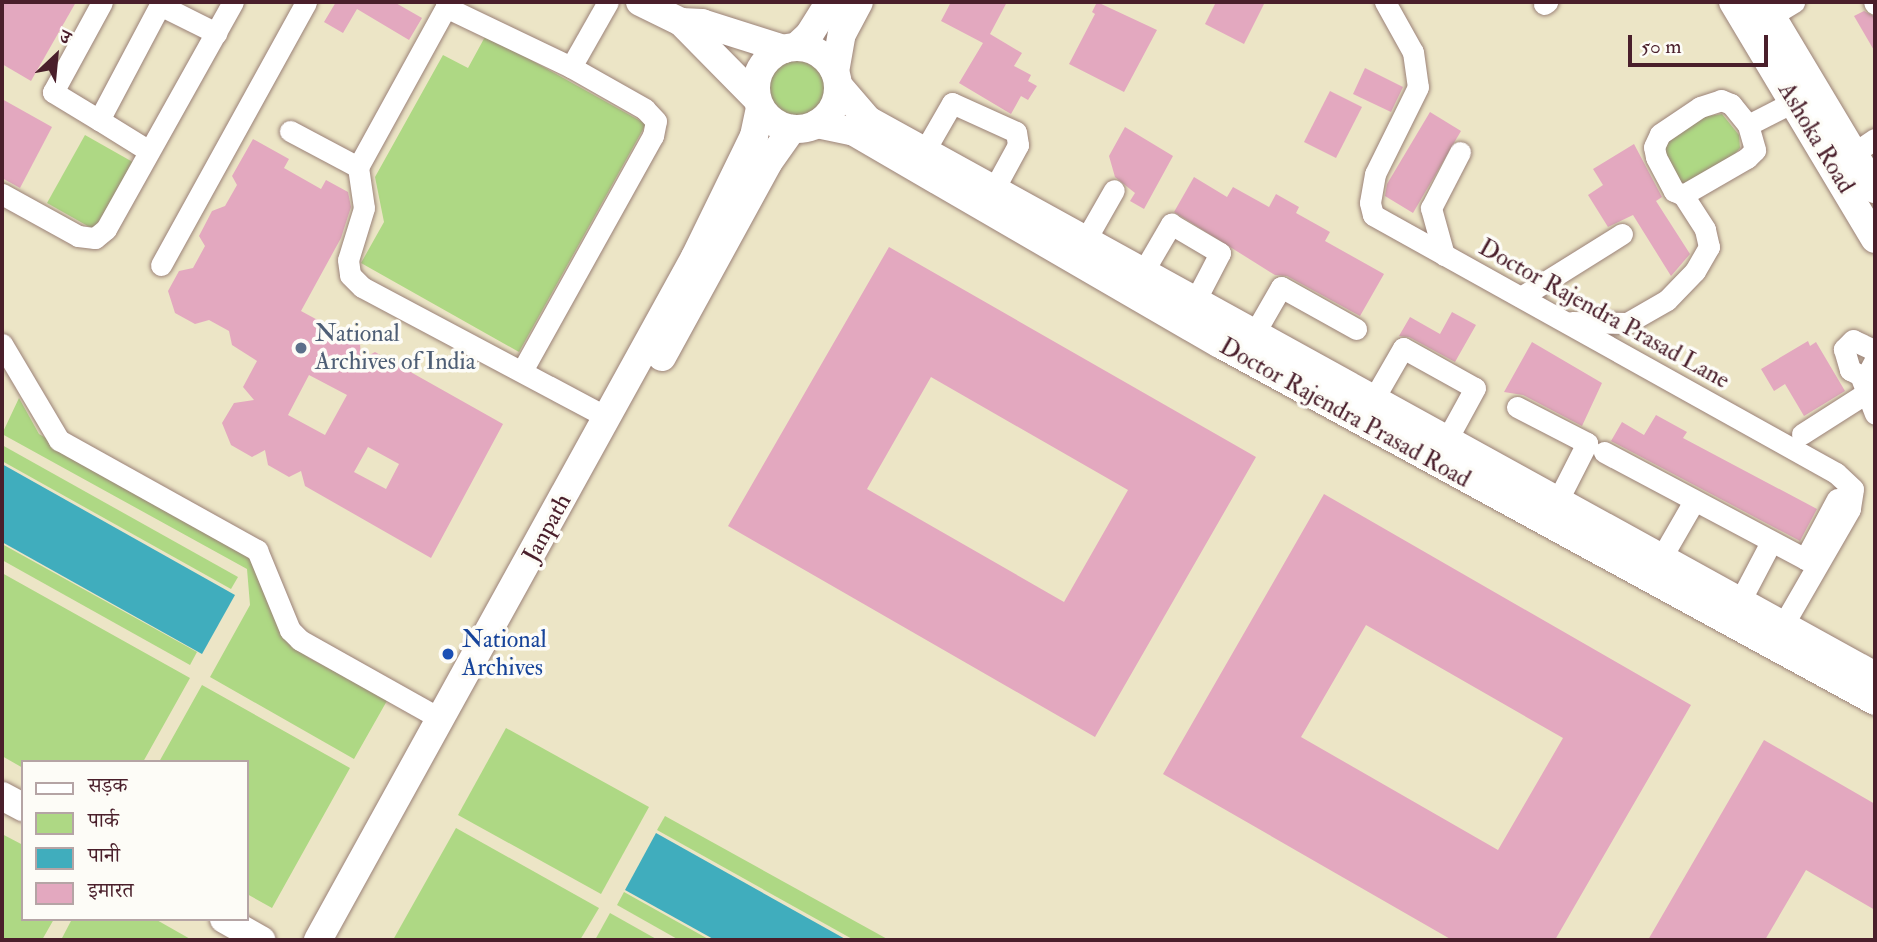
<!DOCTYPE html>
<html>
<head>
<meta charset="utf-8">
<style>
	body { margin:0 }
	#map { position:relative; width:1877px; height:942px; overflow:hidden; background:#ece5c6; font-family:"IM FELL Double Pica","Noto Serif Devanagari",serif }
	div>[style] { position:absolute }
	.green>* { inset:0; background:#aed884 }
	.round { border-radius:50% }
	.water>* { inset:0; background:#40adbd }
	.building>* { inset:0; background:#e3a8bf }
	.roads { filter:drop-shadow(0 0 2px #9b8278) drop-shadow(0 0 2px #9b8278) }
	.minor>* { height:21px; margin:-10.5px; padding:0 10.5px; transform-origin:10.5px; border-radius:10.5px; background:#fff }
	.major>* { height:28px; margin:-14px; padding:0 14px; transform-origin:14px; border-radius:14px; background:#fff }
	.major>.ring { margin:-14px; padding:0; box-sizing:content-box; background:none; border:28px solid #fff; border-radius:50% }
	.dots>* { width:19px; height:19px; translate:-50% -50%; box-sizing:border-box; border:4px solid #fdfcf7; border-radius:50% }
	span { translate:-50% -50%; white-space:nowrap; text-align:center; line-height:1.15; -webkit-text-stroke:7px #fdfcf7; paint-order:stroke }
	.street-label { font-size:24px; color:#4a1f2b }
	.service-label { font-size:24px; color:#4e5e75 }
	.left { translate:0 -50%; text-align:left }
	.transit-label { font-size:24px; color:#164399 }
	.frame { position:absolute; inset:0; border:4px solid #4a1f2b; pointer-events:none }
	.legend { position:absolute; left:21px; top:760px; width:228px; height:161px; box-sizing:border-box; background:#fdfcf7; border:2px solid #b5a4a5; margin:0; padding:9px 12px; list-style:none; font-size:21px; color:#4a1f2b }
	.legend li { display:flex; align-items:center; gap:14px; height:35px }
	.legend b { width:35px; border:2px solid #b5a4a5 }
	.north { position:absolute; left:21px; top:21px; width:70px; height:70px; -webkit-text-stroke:5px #fdfcf7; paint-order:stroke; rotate:26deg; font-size:19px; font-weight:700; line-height:28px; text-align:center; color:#4a1f2b }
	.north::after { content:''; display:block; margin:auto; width:24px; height:32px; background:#4a1f2b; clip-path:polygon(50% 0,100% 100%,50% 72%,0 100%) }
	.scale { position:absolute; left:1628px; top:35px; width:140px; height:32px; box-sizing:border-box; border:4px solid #4a1f2b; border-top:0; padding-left:9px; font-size:21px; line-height:24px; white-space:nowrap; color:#4a1f2b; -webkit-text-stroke:5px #fdfcf7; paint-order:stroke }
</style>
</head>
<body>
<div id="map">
	<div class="green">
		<div style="clip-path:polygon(486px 35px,646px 124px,519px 352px,361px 263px,384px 222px,375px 177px,443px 55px,468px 68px)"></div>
		<div class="round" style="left:769px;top:61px;width:56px;height:56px"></div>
		<div style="clip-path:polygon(1722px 114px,1739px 135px,1740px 148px,1726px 164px,1690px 183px,1678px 183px,1661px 166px,1666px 136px,1702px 117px)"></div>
		<div style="clip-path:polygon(85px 135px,138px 165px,93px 229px,47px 203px)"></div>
		<div style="clip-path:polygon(19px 398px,39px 434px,252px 556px,281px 633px,309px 658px,388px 699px,354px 759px,210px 677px,250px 605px,247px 569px,2px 434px)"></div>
		<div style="clip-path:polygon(2px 445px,238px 577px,231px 589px,2px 461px)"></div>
		<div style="clip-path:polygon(2px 544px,197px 652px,190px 665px,2px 560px)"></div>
		<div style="clip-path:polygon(2px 573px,190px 678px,143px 762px,23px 762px,23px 768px,2px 756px)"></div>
		<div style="clip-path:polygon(202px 685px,350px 768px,272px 908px,247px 894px,247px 762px,159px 762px)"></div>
		<div style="clip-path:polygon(506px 728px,649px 807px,601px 894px,458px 815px)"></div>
		<div style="clip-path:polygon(665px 816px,889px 940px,854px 940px,657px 830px)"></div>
		<div style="clip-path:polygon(456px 828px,599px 908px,580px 940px,393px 940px)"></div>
		<div style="clip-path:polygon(2px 834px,23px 845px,23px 919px,54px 919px,42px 940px,2px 940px)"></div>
		<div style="clip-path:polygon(624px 892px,710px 940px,679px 940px,617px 905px)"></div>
		<div style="clip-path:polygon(610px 913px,658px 940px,595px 940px)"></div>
		<div style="clip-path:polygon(72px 919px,155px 919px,192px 940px,61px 940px)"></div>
	</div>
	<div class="water">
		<div style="clip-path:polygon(2px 464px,235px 595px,202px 654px,2px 542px)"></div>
		<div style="clip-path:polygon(656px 833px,847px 940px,715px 940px,625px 890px)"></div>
	</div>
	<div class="building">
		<div style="clip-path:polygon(2px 2px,76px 2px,31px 81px,2px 64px)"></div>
		<div style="clip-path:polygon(336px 2px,394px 2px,422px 18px,409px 40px,357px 9px,343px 33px,324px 22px)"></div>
		<div style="clip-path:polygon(951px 2px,1007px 2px,990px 34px,1022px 53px,1014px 66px,1031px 75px,1028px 81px,1037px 86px,1028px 100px,1021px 96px,1011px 114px,959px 83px,983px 43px,941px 21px)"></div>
		<div style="clip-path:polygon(1097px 2px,1157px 30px,1124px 92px,1069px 64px,1095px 14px,1092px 12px)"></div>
		<div style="clip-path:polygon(1216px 2px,1265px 2px,1244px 44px,1205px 24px)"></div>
		<div style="clip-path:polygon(1864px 11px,1875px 17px,1875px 52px,1854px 16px)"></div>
		<div style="clip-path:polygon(1365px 68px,1403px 87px,1391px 112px,1353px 94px)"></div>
		<div style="clip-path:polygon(1330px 91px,1362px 107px,1336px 158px,1304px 142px)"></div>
		<div style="clip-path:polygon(2px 99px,52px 127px,20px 188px,2px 178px)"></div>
		<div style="clip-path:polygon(1430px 112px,1461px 131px,1413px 213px,1385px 196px,1387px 184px)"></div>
		<div style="clip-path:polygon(1125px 127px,1173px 156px,1144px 209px,1130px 201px,1135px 193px,1115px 177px,1109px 156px)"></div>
		<div style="clip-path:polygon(evenodd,253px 139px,289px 159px,284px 168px,321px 189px,326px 180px,348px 192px,351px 207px,341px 238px,301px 311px,360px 343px,361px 360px,375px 352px,503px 424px,431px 558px,305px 486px,301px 471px,289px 477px,268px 465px,265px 450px,252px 457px,231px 445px,222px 423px,234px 403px,254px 400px,243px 387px,257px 361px,232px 345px,229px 331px,209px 320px,195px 324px,175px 313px,168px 291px,179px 271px,193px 268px,205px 246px,199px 236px,212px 211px,225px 206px,237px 185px,232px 176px,253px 139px,309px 375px,347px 395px,325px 435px,288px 415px,309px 375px,253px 139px,368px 447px,399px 464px,386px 489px,354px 472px,368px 447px)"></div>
		<div style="clip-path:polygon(1634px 144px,1662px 197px,1656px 201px,1690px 254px,1671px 276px,1633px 215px,1608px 227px,1588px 195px,1603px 185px,1593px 169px)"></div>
		<div style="clip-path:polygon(1194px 177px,1227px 197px,1233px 187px,1269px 207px,1276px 194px,1299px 207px,1296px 213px,1330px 232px,1325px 241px,1384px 274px,1360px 316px,1287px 276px,1275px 275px,1174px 212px)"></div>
		<div style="clip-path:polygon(evenodd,889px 247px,1256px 457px,1095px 737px,728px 526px,889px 247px,931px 377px,1128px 490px,1064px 602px,867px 489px,931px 377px)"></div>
		<div style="clip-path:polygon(1452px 312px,1476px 325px,1455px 362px,1409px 337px,1399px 336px,1410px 317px,1440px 334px)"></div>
		<div style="clip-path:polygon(1808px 341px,1810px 346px,1816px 342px,1845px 391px,1804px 416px,1785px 384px,1774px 391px,1761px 369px)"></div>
		<div style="clip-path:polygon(1532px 342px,1602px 383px,1582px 426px,1523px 395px,1504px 392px)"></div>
		<div style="clip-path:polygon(1656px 415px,1687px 432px,1683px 438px,1817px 509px,1800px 541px,1611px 441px,1622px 422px,1644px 435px)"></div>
		<div style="clip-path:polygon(evenodd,1324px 494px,1691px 705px,1555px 940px,1452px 940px,1163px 774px,1324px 494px,1366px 625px,1563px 738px,1498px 850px,1301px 737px,1366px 625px)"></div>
		<div style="clip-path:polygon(1764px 740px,1875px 804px,1875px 910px,1806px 870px,1765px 940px,1648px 940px)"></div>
	</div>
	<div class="roads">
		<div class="minor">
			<div style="left:1385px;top:2px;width:57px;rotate:60.8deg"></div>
			<div style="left:1413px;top:52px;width:35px;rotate:82deg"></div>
			<div style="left:1418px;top:87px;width:97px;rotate:116.3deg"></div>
			<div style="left:1375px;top:174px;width:29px;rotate:100deg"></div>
			<div style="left:1370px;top:203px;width:12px;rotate:76deg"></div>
			<div style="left:1373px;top:215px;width:530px;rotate:29.13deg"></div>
			<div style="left:1836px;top:473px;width:23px;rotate:43deg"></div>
			<div style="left:1853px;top:489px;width:20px;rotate:99deg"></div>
			<div style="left:1850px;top:509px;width:148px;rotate:120deg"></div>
			<div style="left:1874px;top:2px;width:2px;rotate:63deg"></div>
			<div style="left:1544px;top:4px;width:4px;rotate:-34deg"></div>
			<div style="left:1771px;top:16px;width:27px;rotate:-31deg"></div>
			<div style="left:571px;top:67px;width:75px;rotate:-60.4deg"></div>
			<div style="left:99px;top:120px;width:54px;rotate:-148.7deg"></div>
			<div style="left:53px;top:92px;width:102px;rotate:-61.4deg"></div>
			<div style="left:1748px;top:125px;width:26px;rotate:74deg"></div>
			<div style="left:1755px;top:150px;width:11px;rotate:135deg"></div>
			<div style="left:1747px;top:158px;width:74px;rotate:150deg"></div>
			<div style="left:1683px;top:195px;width:10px;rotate:-156deg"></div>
			<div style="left:1674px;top:191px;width:38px;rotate:-118deg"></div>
			<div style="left:1656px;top:157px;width:10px;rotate:-101deg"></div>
			<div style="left:1654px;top:147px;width:14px;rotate:-65deg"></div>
			<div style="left:1660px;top:134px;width:48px;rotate:-34deg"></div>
			<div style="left:1700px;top:107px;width:22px;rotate:-18deg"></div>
			<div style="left:1721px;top:100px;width:11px;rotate:22deg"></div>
			<div style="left:1731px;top:104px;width:27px;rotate:51deg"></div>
			<div style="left:1748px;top:125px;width:64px;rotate:-27deg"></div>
			<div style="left:290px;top:131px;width:77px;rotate:27.9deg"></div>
			<div style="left:925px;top:150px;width:54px;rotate:-60.1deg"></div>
			<div style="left:952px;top:103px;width:70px;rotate:24.4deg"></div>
			<div style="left:1016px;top:132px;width:13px;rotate:81deg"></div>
			<div style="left:1018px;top:145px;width:50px;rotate:118.6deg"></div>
			<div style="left:149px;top:151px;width:59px;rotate:-148.2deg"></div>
			<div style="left:99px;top:120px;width:130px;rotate:-62.1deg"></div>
			<div style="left:160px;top:5px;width:63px;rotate:26.6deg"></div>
			<div style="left:1854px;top:153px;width:25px;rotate:-34deg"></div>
			<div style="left:2px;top:194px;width:87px;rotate:28.9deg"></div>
			<div style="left:78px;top:236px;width:17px;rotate:7deg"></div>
			<div style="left:95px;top:238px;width:14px;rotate:-39deg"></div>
			<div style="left:106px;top:229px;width:260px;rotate:-60.8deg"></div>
			<div style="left:1086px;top:239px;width:56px;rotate:-60.3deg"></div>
			<div style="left:1444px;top:255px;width:49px;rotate:-105.5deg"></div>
			<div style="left:1431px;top:208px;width:63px;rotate:-62.6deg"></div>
			<div style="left:161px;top:265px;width:300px;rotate:-61.1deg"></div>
			<div style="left:1143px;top:272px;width:56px;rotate:-59.7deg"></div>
			<div style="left:1171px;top:224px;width:57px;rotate:30.6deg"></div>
			<div style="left:1220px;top:253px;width:54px;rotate:117.5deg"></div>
			<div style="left:1521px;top:297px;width:119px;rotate:-32deg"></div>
			<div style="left:1572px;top:322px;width:55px;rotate:1deg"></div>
			<div style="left:1627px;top:323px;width:46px;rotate:-29.9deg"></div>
			<div style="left:1667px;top:300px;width:40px;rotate:-46deg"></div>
			<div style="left:1695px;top:271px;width:28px;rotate:-60deg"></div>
			<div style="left:1709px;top:247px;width:18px;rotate:-103deg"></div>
			<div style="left:1705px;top:229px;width:40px;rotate:-122.9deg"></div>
			<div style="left:1254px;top:334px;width:54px;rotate:-60.1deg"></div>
			<div style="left:1281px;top:287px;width:86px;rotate:29.2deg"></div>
			<div style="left:2px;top:344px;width:112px;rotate:59.3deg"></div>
			<div style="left:59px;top:440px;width:227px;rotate:29.1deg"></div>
			<div style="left:257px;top:550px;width:87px;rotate:67.6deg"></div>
			<div style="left:290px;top:630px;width:14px;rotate:45deg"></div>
			<div style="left:300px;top:640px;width:162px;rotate:29.3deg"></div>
			<div style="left:1875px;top:357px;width:7px;rotate:-98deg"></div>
			<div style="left:1874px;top:350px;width:23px;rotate:-155deg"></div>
			<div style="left:1853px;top:340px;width:13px;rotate:135deg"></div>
			<div style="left:1844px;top:349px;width:22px;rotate:74deg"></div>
			<div style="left:1850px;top:370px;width:11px;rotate:27deg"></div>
			<div style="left:1860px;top:375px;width:7px"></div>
			<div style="left:1867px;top:375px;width:17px;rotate:-62deg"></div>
			<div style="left:522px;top:371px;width:269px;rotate:-60.9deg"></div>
			<div style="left:653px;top:136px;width:15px;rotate:-79deg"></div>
			<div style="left:656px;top:121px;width:16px;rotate:-133deg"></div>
			<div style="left:645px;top:109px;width:85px;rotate:-150.4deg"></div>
			<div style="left:571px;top:67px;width:139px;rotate:-154.4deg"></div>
			<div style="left:446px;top:7px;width:183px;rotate:118.8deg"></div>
			<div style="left:358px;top:167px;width:41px;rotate:81.7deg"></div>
			<div style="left:364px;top:208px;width:54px;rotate:107.1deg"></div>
			<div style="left:348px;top:260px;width:15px;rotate:82deg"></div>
			<div style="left:350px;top:275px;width:17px;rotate:45deg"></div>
			<div style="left:362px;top:287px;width:279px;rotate:28deg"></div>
			<div style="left:1862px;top:380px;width:36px;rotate:69deg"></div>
			<div style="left:1373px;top:400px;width:60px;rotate:-60deg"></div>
			<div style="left:1403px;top:348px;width:82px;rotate:29.1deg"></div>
			<div style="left:1475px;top:388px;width:60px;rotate:118.7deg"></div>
			<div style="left:1517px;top:407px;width:79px;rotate:27.2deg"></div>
			<div style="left:1587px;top:443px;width:66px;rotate:117deg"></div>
			<div style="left:1802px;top:434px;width:76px;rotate:-32.6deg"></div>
			<div style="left:1604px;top:452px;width:228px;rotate:28deg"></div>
			<div style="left:1805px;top:559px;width:68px;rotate:-61.9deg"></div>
			<div style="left:1660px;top:560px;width:68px;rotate:-60deg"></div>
			<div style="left:1739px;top:603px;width:67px;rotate:-62.3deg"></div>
		</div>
		<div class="major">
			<div style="left:640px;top:2px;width:46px;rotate:26deg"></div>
			<div style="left:681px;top:22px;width:21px;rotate:3deg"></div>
			<div style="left:702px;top:23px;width:86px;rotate:17.6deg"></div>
			<div style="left:1733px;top:2px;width:276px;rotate:59.1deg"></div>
			<div style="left:1763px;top:2px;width:218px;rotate:59.1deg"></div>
			<div style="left:681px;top:22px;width:108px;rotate:45.4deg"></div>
			<div class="ring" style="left:756px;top:47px;width:54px;height:54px"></div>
			<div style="left:796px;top:47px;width:18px;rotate:-43deg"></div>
			<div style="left:809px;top:35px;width:39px;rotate:-58deg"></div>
			<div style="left:835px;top:72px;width:39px;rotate:-80deg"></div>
			<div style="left:842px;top:34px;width:36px;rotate:-62deg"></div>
			<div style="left:838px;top:85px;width:46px;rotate:49.4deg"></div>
			<div style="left:868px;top:120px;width:1150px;rotate:28.9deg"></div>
			<div style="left:817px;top:124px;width:38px;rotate:12deg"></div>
			<div style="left:854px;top:132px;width:423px;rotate:30.1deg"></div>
			<div style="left:1220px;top:344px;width:746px;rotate:28.59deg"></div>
			<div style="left:662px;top:357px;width:221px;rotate:-61.3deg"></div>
			<div style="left:768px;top:163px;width:42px;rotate:-54.8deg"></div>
			<div style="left:2px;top:796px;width:24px;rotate:28deg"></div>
			<div style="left:224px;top:919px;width:43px;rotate:29.6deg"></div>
			<div style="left:318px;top:940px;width:780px;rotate:-61.1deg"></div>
			<div style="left:695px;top:257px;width:135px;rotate:-64deg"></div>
			<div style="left:754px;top:136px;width:29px;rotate:-78deg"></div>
		</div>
	</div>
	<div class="dots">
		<div style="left:301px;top:348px;background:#5c6f8a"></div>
		<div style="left:448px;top:654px;background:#1a4fb4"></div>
	</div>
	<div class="street-label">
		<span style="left:1816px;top:138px;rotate:59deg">Ashoka Road</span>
		<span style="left:1604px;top:314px;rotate:29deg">Doctor Rajendra Prasad Lane</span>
		<span style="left:1345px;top:413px;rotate:29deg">Doctor Rajendra Prasad Road</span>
		<span style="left:547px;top:528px;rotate:-61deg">Janpath</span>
	</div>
	<div class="service-label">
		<span class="left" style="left:315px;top:348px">National<br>Archives of India</span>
	</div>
	<div class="transit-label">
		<span class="left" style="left:462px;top:654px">National<br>Archives</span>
	</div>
	<div class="frame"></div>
	<ul class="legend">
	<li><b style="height:9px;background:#fff"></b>सड़क</li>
	<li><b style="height:19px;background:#aed884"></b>पार्क</li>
	<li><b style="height:19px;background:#40adbd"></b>पानी</li>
	<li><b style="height:19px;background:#e3a8bf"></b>इमारत</li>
	</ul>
	<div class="north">उ</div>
	<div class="scale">50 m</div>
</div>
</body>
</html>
